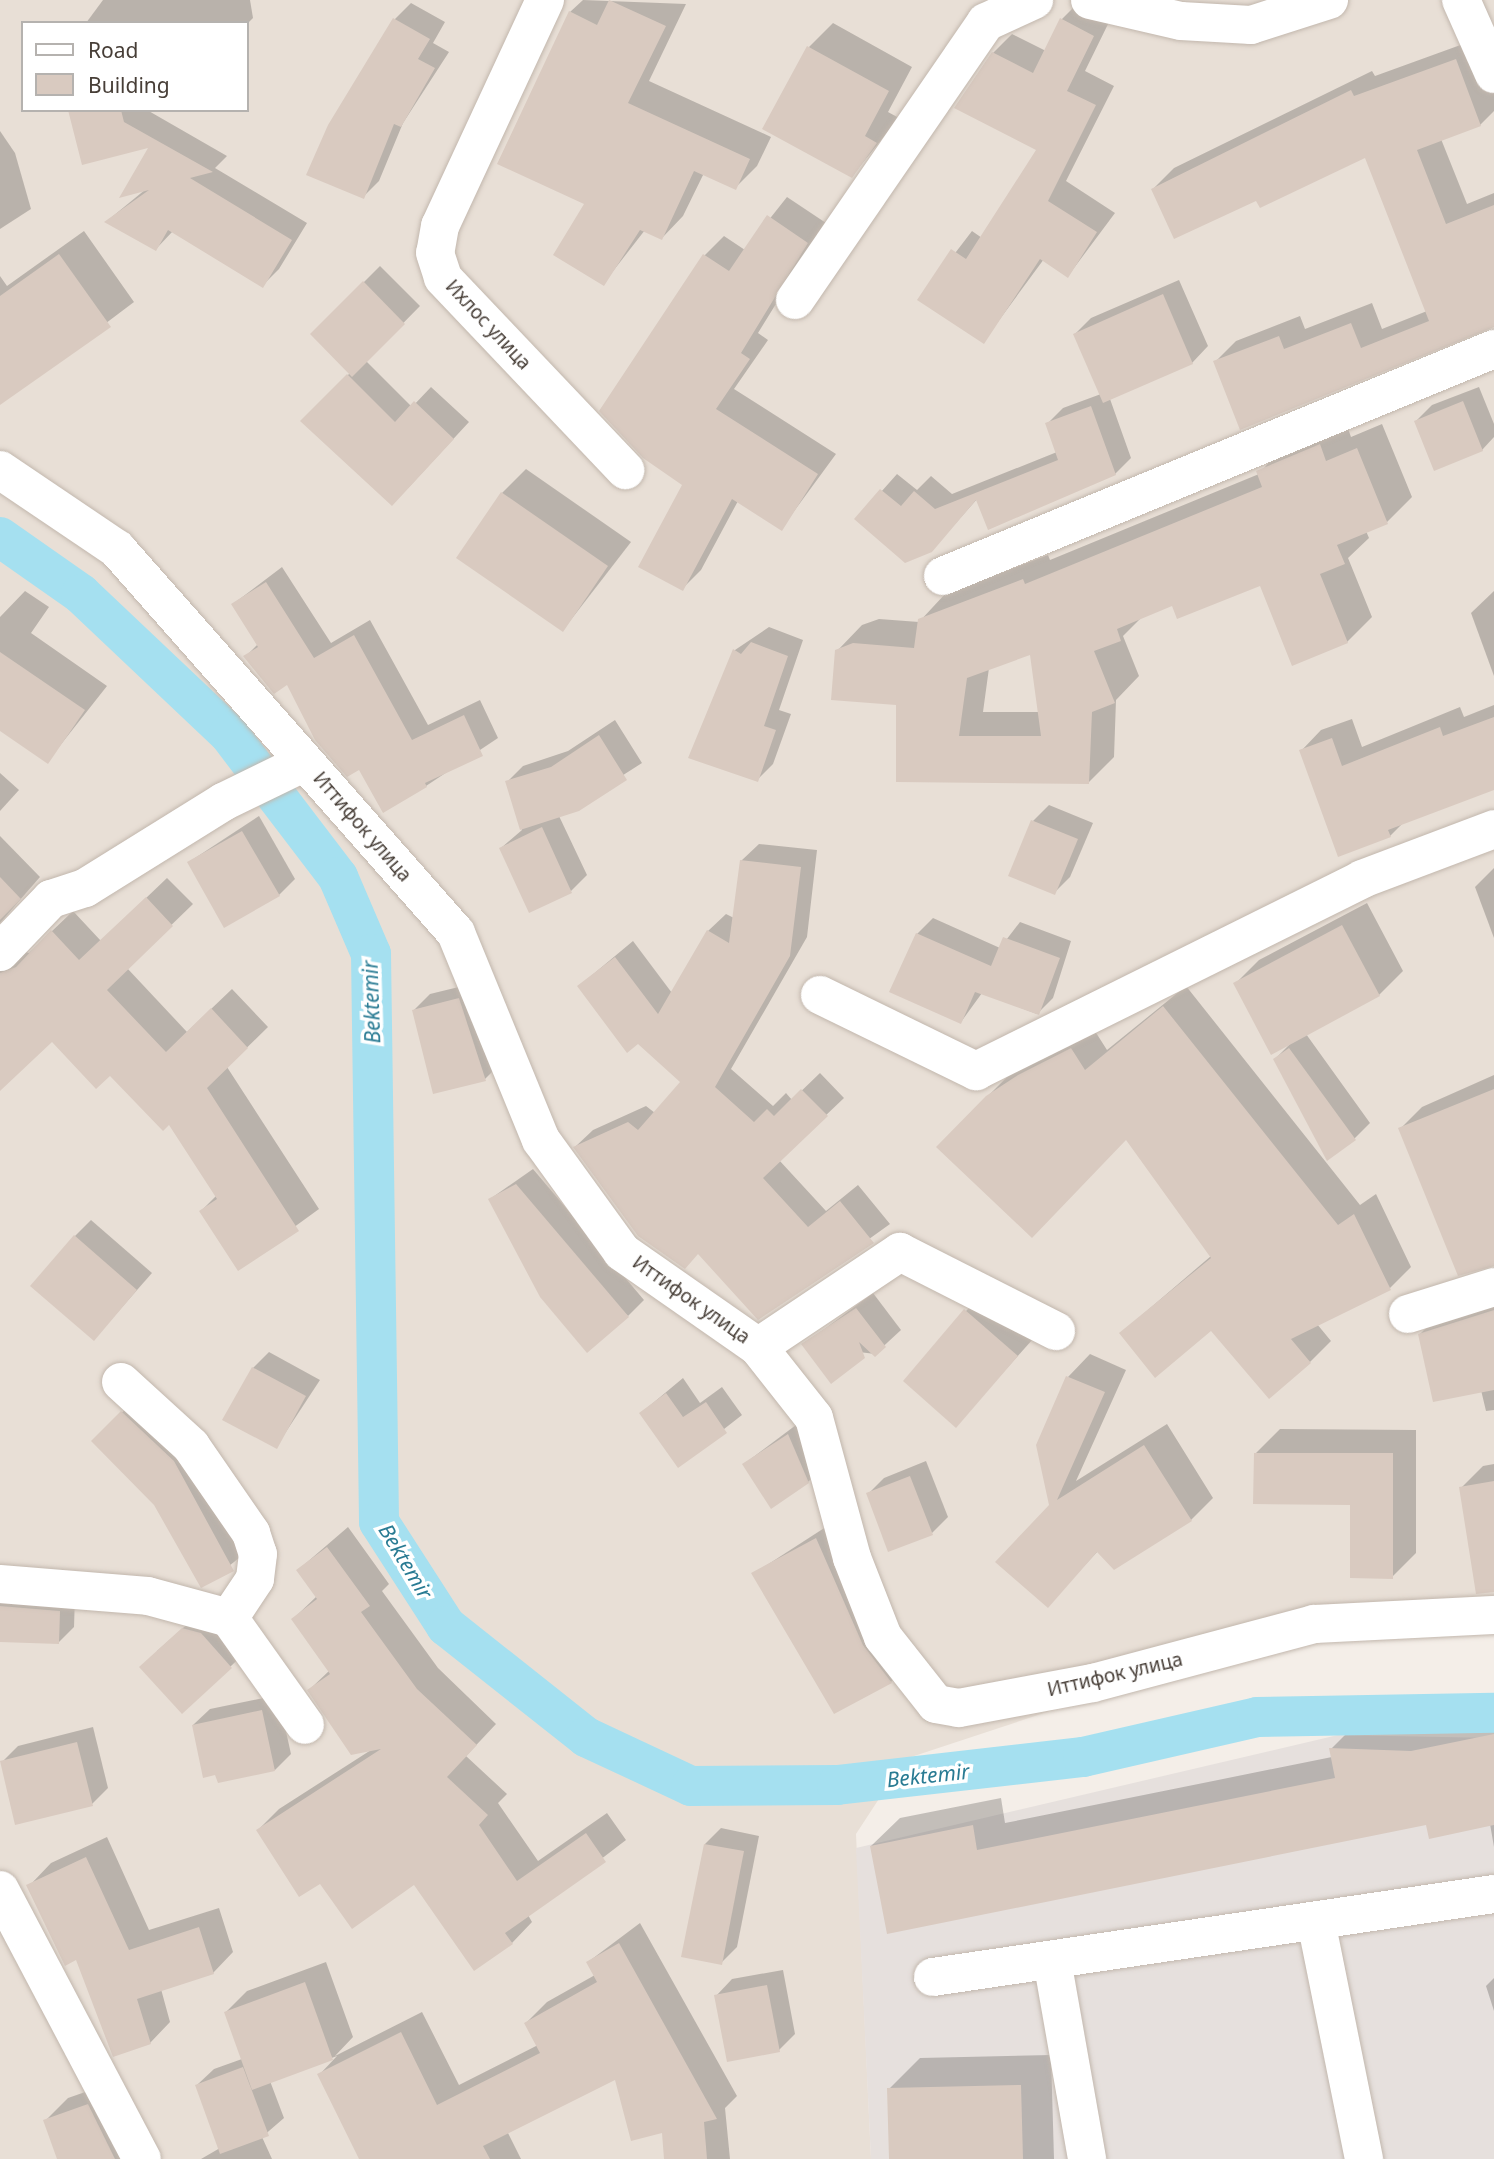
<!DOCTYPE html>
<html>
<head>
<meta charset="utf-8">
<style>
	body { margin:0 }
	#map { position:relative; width:1494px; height:2159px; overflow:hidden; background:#f4eee8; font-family:"Noto Sans",sans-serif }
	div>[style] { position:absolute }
	.residential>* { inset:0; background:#e8dfd6 }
	.industrial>* { inset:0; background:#e6e0dd }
	.shadow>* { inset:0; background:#0003 }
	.canal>* { height:40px; margin:-20px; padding:0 20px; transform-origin:20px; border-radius:20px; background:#a5e0f0 }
	.building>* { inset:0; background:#d9cac0 }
	.roads { filter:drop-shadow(0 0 2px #c2b7ad) drop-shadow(0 0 2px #c2b7ad) }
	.minor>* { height:38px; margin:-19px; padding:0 19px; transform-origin:19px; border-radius:19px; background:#fff }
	span { translate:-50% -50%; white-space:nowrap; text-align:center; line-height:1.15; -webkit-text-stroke:7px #fff; paint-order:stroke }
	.street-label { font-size:19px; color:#473e37 }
	.water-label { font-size:21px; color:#297b93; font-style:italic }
	.legend { position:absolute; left:21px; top:21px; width:228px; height:91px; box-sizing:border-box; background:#fff; border:2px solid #b5b2af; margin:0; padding:9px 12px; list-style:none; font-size:21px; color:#473e37 }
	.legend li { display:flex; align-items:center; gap:14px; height:35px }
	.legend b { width:35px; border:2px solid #b5b2af }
</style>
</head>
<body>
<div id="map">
	<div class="residential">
		<div style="clip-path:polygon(evenodd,0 0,1494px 0,1494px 1623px,1314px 1624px,905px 1759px,856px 1834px,871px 2159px,0 2159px,0 0,23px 23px,247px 23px,247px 110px,23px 110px,23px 23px)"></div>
	</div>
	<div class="industrial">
		<div style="clip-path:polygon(1338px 1735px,1494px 1738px,1494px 2159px,871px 2159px,856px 1848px)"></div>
	</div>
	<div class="shadow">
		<div style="clip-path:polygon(103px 0,250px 0,253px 18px,247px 24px,86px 23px)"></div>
		<div style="clip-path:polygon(583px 0,686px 4px,649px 81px,771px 137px,757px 166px,735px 188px,704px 173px,683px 216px,662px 238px,645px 230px,603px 284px,587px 204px,570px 12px)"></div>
		<div style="clip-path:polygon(1081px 0,1112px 16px,1085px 71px,1114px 86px,1066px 181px,1115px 213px,1068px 276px,1044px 259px,983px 342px,920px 299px,972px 231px,982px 238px,1038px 149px,993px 53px,1012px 34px,1046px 51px,1062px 19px)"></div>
		<div style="clip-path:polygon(411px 3px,445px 22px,433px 43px,449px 52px,403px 123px,379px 181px,363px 197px,395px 19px)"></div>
		<div style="clip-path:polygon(833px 23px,912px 67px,888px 112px,899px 118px,852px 176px,809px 47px)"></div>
		<div style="clip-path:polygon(1477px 39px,1494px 86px,1494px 111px,1480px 125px,1441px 139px,1467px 204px,1494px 193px,1494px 326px,1241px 428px,1215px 362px,1236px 341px,1300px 316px,1305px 329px,1372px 303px,1382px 329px,1427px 311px,1366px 156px,1257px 199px,1153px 189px,1174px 168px,1372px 71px,1375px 76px)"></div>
		<div style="clip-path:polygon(71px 110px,147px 110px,227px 156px,215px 168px,307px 223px,279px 269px,263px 285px,173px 231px,156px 249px,107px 221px,146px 189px,151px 146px)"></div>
		<div style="clip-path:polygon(0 131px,15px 153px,31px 209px,0 229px)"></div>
		<div style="clip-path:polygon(787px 197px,826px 223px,758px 333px,768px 340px,734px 389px,836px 454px,781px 529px,738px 501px,701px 570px,682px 589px,684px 484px,601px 410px,705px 255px,724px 236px,745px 250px)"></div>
		<div style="clip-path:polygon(84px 231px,134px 302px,0 403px,0 276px,7px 286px)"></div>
		<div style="clip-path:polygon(380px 266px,420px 306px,366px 361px,412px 407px,431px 387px,469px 422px,408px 488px,302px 421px,350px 373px,312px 334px)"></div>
		<div style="clip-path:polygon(1179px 280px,1208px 346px,1192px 363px,1110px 399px,1131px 458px,1115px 474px,978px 498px,931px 551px,857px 519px,897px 474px,917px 490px,931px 476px,952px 494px,1057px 452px,1047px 424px,1063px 408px,1101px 394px,1075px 334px,1091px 318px)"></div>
		<div style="clip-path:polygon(1479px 387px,1494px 424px,1494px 437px,1482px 450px,1416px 421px,1432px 405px)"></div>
		<div style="clip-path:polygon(evenodd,1345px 420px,1351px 437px,1382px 424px,1412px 497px,1387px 522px,1366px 531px,1369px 538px,1348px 558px,1372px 617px,1347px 642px,1261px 583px,1173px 604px,1142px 617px,1123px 636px,1139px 676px,1116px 700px,1114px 757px,1089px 782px,897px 781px,898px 703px,837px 651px,862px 625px,879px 619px,919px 622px,945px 594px,1048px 555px,1050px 560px,1259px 474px,1283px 446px,1345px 420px,1031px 652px,1039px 712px,983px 712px,989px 668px,1031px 652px)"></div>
		<div style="clip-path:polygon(526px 469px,631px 542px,563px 630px,502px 493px)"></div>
		<div style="clip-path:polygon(282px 567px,331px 643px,370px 620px,428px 725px,480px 700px,498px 738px,426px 786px,360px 768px,288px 683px,245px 657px,258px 644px,233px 604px)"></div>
		<div style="clip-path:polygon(25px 591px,49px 607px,31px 633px,107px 686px,47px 762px,0 729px,0 617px)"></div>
		<div style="clip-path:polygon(1494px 591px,1494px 676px,1471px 613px)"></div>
		<div style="clip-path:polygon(769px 627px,803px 640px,779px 710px,791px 714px,773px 764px,757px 780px,690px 757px,735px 650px)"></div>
		<div style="clip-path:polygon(1494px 705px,1494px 788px,1404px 822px,1390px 836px,1301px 751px,1321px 730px,1352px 719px,1362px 747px,1460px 707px,1464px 717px)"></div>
		<div style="clip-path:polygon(615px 720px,642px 763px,559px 816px,587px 875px,571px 891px,501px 848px,522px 830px,507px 782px,523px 766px,568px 751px)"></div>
		<div style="clip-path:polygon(0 773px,19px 790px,0 811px)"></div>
		<div style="clip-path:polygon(1049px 805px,1093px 823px,1070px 877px,1054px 893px,1011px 875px,1033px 821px)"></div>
		<div style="clip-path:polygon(259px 816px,295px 879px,279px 895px,189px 862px)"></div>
		<div style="clip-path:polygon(0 836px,40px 877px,0 923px)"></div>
		<div style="clip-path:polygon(759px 844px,817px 850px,807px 937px,731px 1069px,773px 1106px,786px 1093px,792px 1100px,820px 1073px,844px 1098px,779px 1160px,826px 1211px,858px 1185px,890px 1224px,759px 1318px,699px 1253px,575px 1147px,593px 1130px,646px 1106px,655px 1113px,683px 1082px,579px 986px,633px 941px,672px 993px,708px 931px,726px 914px,734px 918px,741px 861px)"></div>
		<div style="clip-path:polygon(1494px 868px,1494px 938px,1475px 887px)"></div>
		<div style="clip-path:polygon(167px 878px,193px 904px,127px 968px,187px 1032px,232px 989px,268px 1027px,227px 1067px,319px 1209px,238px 1268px,201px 1211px,217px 1195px,169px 1122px,110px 1073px,52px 1039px,0 1083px,0 929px,5px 947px,29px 953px,73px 911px,101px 941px)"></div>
		<div style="clip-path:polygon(1367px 903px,1403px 971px,1379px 995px,1306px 1034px,1370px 1123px,1354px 1139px,1275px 1059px,1291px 1043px,1235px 984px,1259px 960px)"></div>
		<div style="clip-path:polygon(933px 918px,1000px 948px,1020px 922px,1071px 941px,1053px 998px,1037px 1014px,982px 993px,961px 1022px,917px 934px)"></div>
		<div style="clip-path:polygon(475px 983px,501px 1063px,485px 1079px,414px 1010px,430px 994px)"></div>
		<div style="clip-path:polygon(1186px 986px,1360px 1205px,1376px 1194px,1411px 1267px,1390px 1288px,1317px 1324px,1331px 1341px,1310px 1362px,1212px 1329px,1121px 1333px,1211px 1256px,1126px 1138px,987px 1097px,1009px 1075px,1093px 1028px,1107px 1050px)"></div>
		<div style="clip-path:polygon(1494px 1075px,1494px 1265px,1400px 1129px,1422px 1107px)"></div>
		<div style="clip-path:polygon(533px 1169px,644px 1300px,628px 1316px,490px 1199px)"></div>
		<div style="clip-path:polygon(91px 1220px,152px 1273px,94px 1339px,75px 1236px)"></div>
		<div style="clip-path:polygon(873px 1293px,901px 1330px,875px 1354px,803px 1345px)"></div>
		<div style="clip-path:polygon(982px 1295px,1033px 1339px,956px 1425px,966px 1311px)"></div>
		<div style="clip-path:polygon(1494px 1296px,1494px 1410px,1486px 1411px,1481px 1390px,1420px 1334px,1441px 1313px)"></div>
		<div style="clip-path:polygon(269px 1352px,320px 1380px,276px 1447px,253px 1368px)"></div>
		<div style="clip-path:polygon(1090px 1354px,1126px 1370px,1076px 1481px,1167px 1424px,1213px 1498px,1191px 1520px,1098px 1551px,1047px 1606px,1051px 1505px,1038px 1445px,1068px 1377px)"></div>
		<div style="clip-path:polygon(683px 1378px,700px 1403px,722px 1387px,742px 1415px,678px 1465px,641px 1413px)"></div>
		<div style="clip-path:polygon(138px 1397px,249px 1550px,204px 1586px,156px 1504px,93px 1441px)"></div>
		<div style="clip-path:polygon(804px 1419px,824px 1466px,808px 1482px,744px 1464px)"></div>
		<div style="clip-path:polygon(1280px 1429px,1416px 1430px,1416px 1553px,1392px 1577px,1352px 1503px,1256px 1453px)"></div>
		<div style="clip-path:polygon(926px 1461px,948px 1517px,932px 1533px,868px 1494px,884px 1478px)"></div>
		<div style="clip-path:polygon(1494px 1464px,1494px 1534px,1461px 1488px,1483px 1466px)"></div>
		<div style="clip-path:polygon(832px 1523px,906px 1666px,891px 1682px,753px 1574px)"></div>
		<div style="clip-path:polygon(348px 1527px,389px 1584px,382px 1591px,438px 1668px,496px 1724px,466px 1756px,507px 1794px,498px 1803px,538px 1861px,607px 1813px,626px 1840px,528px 1915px,532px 1922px,512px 1943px,415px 1882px,321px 1881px,258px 1830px,279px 1809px,371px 1750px,309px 1690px,330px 1670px,293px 1619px,317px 1596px,298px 1570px)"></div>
		<div style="clip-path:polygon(0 1590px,75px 1595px,74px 1627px,58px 1643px,0 1641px)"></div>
		<div style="clip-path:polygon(200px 1613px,247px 1651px,182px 1712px,157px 1651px)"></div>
		<div style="clip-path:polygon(278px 1695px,291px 1754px,275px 1770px,193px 1725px,210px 1709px)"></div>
		<div style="clip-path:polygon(1494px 1713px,1494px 1847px,1490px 1824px,1428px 1823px,888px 1932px,871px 1846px,900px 1818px,1001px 1798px,1005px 1823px,1332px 1757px,1331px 1749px,1359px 1721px,1441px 1723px)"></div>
		<div style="clip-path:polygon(93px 1727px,108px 1788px,92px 1804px,2px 1762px,18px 1746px)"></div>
		<div style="clip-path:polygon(721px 1828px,759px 1836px,737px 1947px,721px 1963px,705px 1844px)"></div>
		<div style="clip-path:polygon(107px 1837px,149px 1930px,219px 1908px,233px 1952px,213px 1973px,161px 1989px,170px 2022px,150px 2043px,77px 1958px,31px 1884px,51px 1863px)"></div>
		<div style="clip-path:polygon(640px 1923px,737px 2096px,725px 2108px,730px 2159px,666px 2159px,663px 2131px,616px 2077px,507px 2131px,521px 2159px,361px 2159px,319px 2075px,337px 2056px,270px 2081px,284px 2118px,262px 2137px,272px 2159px,201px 2159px,220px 2148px,197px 2085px,214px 2069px,242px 2059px,226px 2012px,247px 1991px,326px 1962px,353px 2037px,335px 2056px,422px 2012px,459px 2085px,538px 2045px,526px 2023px,547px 2002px,595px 1975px,588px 1962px)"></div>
		<div style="clip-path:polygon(783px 1970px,795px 2034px,779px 2050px,716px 1996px,732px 1979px)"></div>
		<div style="clip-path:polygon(1494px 1978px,1494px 2011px,1486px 1986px)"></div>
		<div style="clip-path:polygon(1051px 2055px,1054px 2159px,890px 2159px,889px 2089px,920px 2058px)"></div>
		<div style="clip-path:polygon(111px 2083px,137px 2159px,59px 2159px,45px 2121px,68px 2098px)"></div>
	</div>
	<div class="canal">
		<div style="left:0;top:537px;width:99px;rotate:35.1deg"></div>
		<div style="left:81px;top:594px;width:204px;rotate:43.4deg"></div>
		<div style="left:229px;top:734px;width:180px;rotate:52.7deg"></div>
		<div style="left:338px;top:877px;width:84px;rotate:66.8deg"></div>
		<div style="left:371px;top:954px;width:568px;rotate:89.19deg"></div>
		<div style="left:379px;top:1522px;width:124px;rotate:57.2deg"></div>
		<div style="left:446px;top:1626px;width:179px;rotate:38.4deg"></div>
		<div style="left:586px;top:1737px;width:116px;rotate:25deg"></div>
		<div style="left:691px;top:1786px;width:146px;rotate:-0.4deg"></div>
		<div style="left:837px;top:1785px;width:248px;rotate:-6.5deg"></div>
		<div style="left:1083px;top:1757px;width:179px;rotate:-12.9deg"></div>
		<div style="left:1257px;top:1717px;width:237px;rotate:-1deg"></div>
	</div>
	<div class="building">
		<div style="clip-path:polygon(609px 0,666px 26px,628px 103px,750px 159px,736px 190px,694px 171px,662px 240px,640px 230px,604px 286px,553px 255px,584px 204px,497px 164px,569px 11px,597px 25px)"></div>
		<div style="clip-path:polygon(393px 18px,430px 39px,418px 59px,435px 68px,401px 127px,394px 124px,364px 199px,306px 175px,328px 125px)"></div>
		<div style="clip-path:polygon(1060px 18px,1094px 36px,1067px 91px,1096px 105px,1048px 201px,1097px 232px,1068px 278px,1040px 259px,984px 344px,917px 300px,951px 249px,966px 259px,1036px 150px,954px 108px,992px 52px,1033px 73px)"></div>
		<div style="clip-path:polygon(807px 46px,889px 91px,865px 136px,877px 143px,852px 178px,762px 129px)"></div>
		<div style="clip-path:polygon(1456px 59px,1481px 126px,1417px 150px,1446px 224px,1494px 205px,1494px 327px,1240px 430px,1213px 361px,1279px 336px,1284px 349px,1351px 323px,1361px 348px,1429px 321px,1365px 158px,1260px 208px,1256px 201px,1174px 239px,1151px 189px,1351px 90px,1354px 96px)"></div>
		<div style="clip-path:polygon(68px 110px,121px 110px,124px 122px,213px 172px,190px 178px,292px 240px,263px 288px,168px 230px,156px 251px,104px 222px,149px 190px,119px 198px,148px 148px,82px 165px)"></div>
		<div style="clip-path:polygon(767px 215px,808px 243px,741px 353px,750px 359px,716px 409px,818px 474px,782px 531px,732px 499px,683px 591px,638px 567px,682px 485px,643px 458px,599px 411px,703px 254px,729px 271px)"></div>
		<div style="clip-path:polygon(59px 254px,111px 327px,0 405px,0 296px)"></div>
		<div style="clip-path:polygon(363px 281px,405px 324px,352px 377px,310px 334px)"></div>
		<div style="clip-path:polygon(1163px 294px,1193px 364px,1103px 403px,1073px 334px)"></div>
		<div style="clip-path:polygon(347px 374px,395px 422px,414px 401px,454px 439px,392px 506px,300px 421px)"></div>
		<div style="clip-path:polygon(1463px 401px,1483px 451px,1434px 471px,1414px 421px)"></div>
		<div style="clip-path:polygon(1091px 406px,1116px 475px,988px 530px,976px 500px,932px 552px,905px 563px,854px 519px,880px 489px,901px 506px,914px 491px,935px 509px,1058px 460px,1045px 423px)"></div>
		<div style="clip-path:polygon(evenodd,1320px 444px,1326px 461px,1357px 448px,1388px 524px,1337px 545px,1345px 564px,1320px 574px,1348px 643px,1292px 666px,1260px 586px,1177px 619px,1172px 606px,1117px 629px,1121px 641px,1094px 651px,1115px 703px,1092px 712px,1089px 784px,896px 782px,896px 705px,831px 700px,835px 650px,853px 643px,914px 648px,918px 619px,1023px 579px,1025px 584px,1262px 487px,1256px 471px,1320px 444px,1030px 655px,1041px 736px,959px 736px,967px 678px,1030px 655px)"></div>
		<div style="clip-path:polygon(501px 492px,608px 566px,563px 632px,456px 558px)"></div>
		<div style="clip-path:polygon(266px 582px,314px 658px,354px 635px,412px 740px,464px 715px,483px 756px,425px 783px,427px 787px,383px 813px,359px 770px,347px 777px,315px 740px,287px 685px,274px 694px,243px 656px,258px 647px,231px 604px)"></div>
		<div style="clip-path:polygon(751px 642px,788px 656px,764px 726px,776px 730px,758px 782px,688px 758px,733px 649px,741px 654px)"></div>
		<div style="clip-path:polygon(0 652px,85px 710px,48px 764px,0 731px)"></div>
		<div style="clip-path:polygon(1494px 717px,1494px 790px,1388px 830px,1391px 837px,1338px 857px,1299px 750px,1332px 738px,1342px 766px,1440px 727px,1443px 736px)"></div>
		<div style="clip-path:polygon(599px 735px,627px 780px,579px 811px,520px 830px,505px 781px,551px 767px)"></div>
		<div style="clip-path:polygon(1031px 820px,1078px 839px,1055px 895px,1008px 876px)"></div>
		<div style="clip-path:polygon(542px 827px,572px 893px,529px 913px,499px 848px)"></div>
		<div style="clip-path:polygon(242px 831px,280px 896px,224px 928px,187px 862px)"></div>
		<div style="clip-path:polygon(740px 860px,801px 867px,790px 956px,715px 1087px,754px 1122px,767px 1109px,774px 1116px,801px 1089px,828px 1116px,763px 1178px,808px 1227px,840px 1201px,874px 1243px,758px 1320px,698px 1254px,685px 1269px,638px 1236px,573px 1147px,628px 1122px,638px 1130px,680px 1082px,638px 1044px,627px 1053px,577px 986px,615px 957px,658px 1014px,707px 930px,729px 943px)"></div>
		<div style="clip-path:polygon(0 877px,21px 899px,0 920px)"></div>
		<div style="clip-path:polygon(146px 897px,173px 926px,107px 990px,166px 1052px,211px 1008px,248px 1048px,207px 1088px,299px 1231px,238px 1271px,199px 1211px,217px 1199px,169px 1125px,163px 1131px,110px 1076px,96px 1089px,52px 1042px,0 1091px,0 973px,16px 967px,51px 930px,79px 960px)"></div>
		<div style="clip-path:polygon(1342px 925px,1380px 996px,1271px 1055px,1233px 983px)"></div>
		<div style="clip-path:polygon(916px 933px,991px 966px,1003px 937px,1060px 958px,1039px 1015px,975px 992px,961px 1024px,889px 992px)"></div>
		<div style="clip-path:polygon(459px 998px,486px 1081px,433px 1094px,412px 1010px)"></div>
		<div style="clip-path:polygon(1163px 1006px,1338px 1225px,1354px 1214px,1391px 1290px,1291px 1339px,1311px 1363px,1269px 1399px,1211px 1331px,1155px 1378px,1119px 1333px,1211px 1258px,1126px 1140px,1032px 1238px,936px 1147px,986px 1096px,1018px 1075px,1071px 1048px,1085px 1070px)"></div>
		<div style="clip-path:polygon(1289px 1048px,1356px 1140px,1327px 1161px,1273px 1059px)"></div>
		<div style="clip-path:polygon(1494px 1089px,1494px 1266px,1458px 1276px,1398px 1128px)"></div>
		<div style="clip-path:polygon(516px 1184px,629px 1317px,587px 1353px,540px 1297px,488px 1199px)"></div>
		<div style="clip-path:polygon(74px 1235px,137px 1290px,94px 1341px,30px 1286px)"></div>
		<div style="clip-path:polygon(856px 1308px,886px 1347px,875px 1357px,859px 1342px,865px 1358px,831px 1384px,801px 1344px)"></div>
		<div style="clip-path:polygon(964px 1309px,1018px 1356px,956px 1428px,903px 1381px)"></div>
		<div style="clip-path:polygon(1494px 1310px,1494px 1390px,1433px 1402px,1418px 1334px)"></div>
		<div style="clip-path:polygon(252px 1367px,306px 1396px,277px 1449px,222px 1420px)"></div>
		<div style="clip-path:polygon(1066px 1376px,1105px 1392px,1057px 1500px,1144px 1445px,1192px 1521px,1114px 1570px,1097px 1552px,1048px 1608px,995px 1562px,1049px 1505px,1036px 1445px)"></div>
		<div style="clip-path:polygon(666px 1393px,683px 1417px,706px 1402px,727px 1433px,678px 1468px,639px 1413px)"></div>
		<div style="clip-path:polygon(121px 1411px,174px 1461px,234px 1571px,201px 1588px,154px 1505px,91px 1441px)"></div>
		<div style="clip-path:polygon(788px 1434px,809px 1483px,771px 1509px,742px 1464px)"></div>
		<div style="clip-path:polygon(1254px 1453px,1393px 1453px,1393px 1579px,1350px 1578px,1350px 1505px,1253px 1504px)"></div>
		<div style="clip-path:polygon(910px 1476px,933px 1535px,888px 1552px,866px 1493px)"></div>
		<div style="clip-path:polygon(1494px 1481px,1494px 1592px,1476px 1594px,1459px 1487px)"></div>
		<div style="clip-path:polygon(816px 1538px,863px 1645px,892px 1683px,834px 1714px,751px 1573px)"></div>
		<div style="clip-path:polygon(327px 1547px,370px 1606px,361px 1612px,417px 1689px,477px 1745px,447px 1777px,488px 1815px,479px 1825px,517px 1881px,586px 1833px,606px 1862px,505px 1933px,513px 1944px,474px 1971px,414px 1885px,352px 1929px,320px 1884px,299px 1897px,256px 1830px,381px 1749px,351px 1755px,307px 1690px,330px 1674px,291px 1619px,317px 1599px,296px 1570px)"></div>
		<div style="clip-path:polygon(0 1606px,60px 1611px,59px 1644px,0 1642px)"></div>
		<div style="clip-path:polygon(182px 1628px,201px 1633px,232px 1668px,182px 1714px,139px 1667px)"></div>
		<div style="clip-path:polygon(262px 1710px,275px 1771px,218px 1783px,215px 1775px,203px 1778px,192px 1725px)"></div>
		<div style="clip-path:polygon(1494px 1734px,1494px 1825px,1429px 1839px,1426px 1825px,887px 1934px,870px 1846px,973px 1825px,977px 1850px,1335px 1778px,1329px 1748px,1411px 1751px)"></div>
		<div style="clip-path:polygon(77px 1742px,93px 1806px,15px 1825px,0 1761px)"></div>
		<div style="clip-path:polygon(704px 1844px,744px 1851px,722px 1965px,681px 1957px)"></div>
		<div style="clip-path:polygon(86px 1857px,129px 1950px,199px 1927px,214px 1974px,137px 1999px,151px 2044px,113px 2057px,76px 1960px,65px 1966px,26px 1885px)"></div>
		<div style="clip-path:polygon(619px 1943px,717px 2119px,704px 2122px,707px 2159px,664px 2159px,662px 2133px,631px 2141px,615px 2080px,483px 2146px,490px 2159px,359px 2159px,317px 2074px,401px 2032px,437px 2105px,540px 2053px,524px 2023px,597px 1982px,586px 1962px)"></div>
		<div style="clip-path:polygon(305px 1982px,333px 2060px,252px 2090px,224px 2012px)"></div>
		<div style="clip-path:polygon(767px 1985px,780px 2052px,727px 2062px,714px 1995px)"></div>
		<div style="clip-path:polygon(243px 2067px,269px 2136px,220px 2154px,195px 2085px)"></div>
		<div style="clip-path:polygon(1021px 2085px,1023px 2159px,889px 2159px,887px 2088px)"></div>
		<div style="clip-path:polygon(88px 2104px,115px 2159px,57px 2159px,43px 2120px)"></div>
	</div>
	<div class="roads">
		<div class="minor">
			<div style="left:545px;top:0;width:249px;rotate:114.9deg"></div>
			<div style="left:440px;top:226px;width:27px;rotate:100deg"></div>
			<div style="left:435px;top:253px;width:26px;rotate:72deg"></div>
			<div style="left:443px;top:278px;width:265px;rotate:46.5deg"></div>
			<div style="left:1090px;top:0;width:93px;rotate:13deg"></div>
			<div style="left:1181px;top:21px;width:70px;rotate:3.3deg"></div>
			<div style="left:1251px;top:25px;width:82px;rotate:-17.8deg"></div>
			<div style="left:1461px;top:0;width:81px;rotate:66deg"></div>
			<div style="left:795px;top:300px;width:337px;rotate:-55.5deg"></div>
			<div style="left:986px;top:22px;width:53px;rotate:-24.6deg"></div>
			<div style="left:0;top:470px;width:141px;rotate:34deg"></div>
			<div style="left:117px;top:549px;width:512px;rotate:48.56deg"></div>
			<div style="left:456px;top:933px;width:224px;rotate:67.7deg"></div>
			<div style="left:541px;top:1140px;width:138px;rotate:54.1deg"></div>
			<div style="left:622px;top:1252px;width:166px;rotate:34.9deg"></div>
			<div style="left:758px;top:1347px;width:90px;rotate:51.7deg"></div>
			<div style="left:814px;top:1418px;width:145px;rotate:74.8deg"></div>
			<div style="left:852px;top:1558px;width:85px;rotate:68.6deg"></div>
			<div style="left:883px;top:1637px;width:85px;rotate:51.7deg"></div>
			<div style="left:936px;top:1704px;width:23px;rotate:10deg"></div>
			<div style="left:959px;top:1708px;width:136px;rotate:-10.6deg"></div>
			<div style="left:1093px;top:1683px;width:229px;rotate:-14.9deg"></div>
			<div style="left:1314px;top:1624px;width:180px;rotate:-2.9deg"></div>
			<div style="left:943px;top:576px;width:596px;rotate:-22.39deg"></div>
			<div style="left:0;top:952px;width:74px;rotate:-46.1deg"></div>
			<div style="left:51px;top:899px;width:36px;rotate:-18deg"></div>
			<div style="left:85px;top:888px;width:163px;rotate:-31.9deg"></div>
			<div style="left:223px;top:802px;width:91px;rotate:-26deg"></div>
			<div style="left:820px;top:995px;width:174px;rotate:26deg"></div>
			<div style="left:976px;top:1071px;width:431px;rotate:-26.4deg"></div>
			<div style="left:1362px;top:879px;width:141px;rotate:-20.7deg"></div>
			<div style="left:1408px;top:1314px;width:90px;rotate:-17.4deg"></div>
			<div style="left:758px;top:1347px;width:171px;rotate:-33.8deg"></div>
			<div style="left:900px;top:1252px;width:175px;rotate:26.9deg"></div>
			<div style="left:121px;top:1382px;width:95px;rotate:42.4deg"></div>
			<div style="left:191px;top:1446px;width:106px;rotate:55.4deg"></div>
			<div style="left:251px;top:1533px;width:22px;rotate:72deg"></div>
			<div style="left:258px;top:1554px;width:25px;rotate:97deg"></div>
			<div style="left:255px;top:1579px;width:47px;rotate:123.7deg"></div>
			<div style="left:0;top:1584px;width:148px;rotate:4.6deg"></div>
			<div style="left:148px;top:1596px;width:84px;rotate:15.2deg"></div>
			<div style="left:229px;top:1618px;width:131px;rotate:54.6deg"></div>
			<div style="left:0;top:1890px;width:304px;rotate:62.2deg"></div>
			<div style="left:1316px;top:1921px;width:243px;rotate:78.6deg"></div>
			<div style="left:1052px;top:1960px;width:202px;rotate:80deg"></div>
			<div style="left:933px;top:1977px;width:567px;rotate:-8.42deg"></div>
		</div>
	</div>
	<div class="street-label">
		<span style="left:488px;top:325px;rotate:47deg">Ихлос улица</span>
		<span style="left:362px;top:827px;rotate:49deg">Иттифок улица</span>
		<span style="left:691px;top:1300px;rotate:35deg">Иттифок улица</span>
		<span style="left:1115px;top:1675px;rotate:-13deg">Иттифок улица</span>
	</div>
	<div class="water-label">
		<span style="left:371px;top:1002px;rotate:-92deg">Bektemir</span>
		<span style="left:406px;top:1561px;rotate:59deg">Bektemir</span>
		<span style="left:928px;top:1775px;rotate:-6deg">Bektemir</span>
	</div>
	<ul class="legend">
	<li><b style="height:9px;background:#fff"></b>Road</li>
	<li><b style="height:19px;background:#d9cac0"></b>Building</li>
	</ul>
</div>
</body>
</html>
